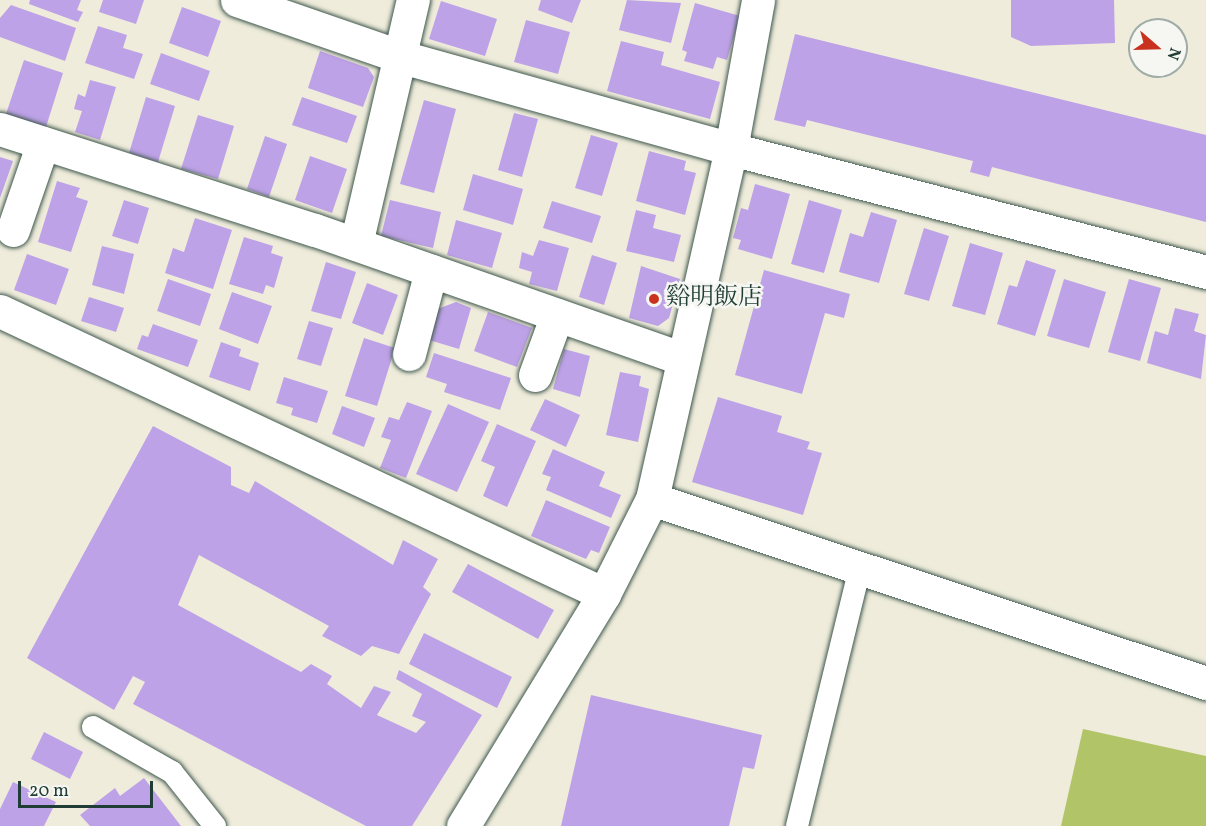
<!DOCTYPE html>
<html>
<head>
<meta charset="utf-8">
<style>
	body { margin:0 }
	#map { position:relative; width:1206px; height:826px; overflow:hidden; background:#efecdb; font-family:Vollkorn,"Noto Serif JP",serif }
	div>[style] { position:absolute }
	.green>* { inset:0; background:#b2c468 }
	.building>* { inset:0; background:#bea2e7 }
	.roads { filter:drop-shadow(0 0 2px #3e574d) drop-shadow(0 0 2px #3e574d) }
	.lane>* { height:22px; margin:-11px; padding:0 11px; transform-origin:11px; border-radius:11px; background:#fff }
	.street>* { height:33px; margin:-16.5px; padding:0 16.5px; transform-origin:16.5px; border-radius:16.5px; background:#fff }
	.dots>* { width:16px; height:16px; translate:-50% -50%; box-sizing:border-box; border:3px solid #f6f6f2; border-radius:50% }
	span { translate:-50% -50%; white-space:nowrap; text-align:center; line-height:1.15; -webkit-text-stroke:5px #f6f6f2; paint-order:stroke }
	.poi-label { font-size:24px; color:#1f3d34 }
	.left { translate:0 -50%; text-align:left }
	.north { position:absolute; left:1128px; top:18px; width:60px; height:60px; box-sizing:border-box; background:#f6f6f2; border:2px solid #a0aca6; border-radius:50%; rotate:110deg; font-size:16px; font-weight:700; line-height:24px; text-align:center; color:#1f3d34 }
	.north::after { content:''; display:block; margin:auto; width:21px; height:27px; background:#c8321e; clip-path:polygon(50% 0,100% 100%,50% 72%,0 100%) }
	.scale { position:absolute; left:18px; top:781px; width:135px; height:27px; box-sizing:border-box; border:3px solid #1f3d34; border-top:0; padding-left:8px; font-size:18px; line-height:21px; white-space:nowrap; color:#1f3d34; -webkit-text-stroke:4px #f6f6f2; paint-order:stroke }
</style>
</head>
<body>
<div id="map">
	<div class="green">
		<div style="clip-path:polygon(1083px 729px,1206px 756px,1206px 826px,1061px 826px)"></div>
	</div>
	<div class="building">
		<div style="clip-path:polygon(30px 0,81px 0,77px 10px,83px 12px,78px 22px,29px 4px)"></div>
		<div style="clip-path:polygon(103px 0,144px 0,136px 24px,99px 12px)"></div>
		<div style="clip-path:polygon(541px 0,581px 0,572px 23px,538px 10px)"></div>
		<div style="clip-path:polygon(627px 0,681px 3px,671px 43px,619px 30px)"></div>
		<div style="clip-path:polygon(1011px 0,1114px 0,1115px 43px,1031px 46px,1011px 37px)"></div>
		<div style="clip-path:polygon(441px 1px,497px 19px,485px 56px,429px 39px)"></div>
		<div style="clip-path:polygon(695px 3px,740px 16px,727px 60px,717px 57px,713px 69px,684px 61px,687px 52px,682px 50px)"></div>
		<div style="clip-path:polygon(11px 5px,76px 28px,65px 61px,0 37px,0 18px)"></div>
		<div style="clip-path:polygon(182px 7px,221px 21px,208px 57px,169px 43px)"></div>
		<div style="clip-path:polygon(526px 20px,570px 32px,558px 74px,514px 62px)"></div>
		<div style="clip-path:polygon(98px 26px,127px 35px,123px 48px,143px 54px,134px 79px,85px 63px)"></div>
		<div style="clip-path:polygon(795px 34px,1206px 135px,1206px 222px,992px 167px,989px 177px,970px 172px,973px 161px,807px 120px,805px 127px,774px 120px)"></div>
		<div style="clip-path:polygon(621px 41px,664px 52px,661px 65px,720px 82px,710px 119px,607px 91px)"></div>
		<div style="clip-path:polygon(320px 51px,368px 68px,374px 77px,363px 107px,308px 88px)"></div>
		<div style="clip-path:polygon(161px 53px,210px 71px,199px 101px,150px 84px)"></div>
		<div style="clip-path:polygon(24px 60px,63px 73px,46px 127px,6px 114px)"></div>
		<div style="clip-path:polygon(90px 80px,116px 87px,100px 140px,75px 132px,82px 111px,74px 109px,78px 94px,85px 97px)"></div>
		<div style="clip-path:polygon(146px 97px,175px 106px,158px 162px,129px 153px)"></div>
		<div style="clip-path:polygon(302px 97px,357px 116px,347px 143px,292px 125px)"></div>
		<div style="clip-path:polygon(424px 100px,456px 109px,434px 193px,400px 184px)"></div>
		<div style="clip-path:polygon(514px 113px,538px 119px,522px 177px,498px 170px)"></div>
		<div style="clip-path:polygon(198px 115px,234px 126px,218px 179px,181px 169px)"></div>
		<div style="clip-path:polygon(591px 135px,618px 143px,602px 196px,575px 188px)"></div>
		<div style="clip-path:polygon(265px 136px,287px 144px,269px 197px,247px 189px)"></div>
		<div style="clip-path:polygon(649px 151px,686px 161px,684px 170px,696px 173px,685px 215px,636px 201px)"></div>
		<div style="clip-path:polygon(310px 156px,347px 169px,332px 213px,295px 200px)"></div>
		<div style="clip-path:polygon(0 157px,13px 161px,0 198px)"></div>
		<div style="clip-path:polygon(473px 174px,523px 189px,513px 225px,463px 210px)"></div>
		<div style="clip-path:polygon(57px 181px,80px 188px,76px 197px,88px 201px,71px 252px,38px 242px)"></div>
		<div style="clip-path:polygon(755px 184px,790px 194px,772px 259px,738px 249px,741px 240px,733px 238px,741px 208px,748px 210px)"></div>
		<div style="clip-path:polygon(124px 200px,149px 208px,138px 244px,112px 236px)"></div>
		<div style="clip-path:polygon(390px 200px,441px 212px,433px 248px,381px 236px)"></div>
		<div style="clip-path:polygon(809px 200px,842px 210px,824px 273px,791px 264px)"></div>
		<div style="clip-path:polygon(552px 201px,601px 216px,592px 243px,543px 228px)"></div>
		<div style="clip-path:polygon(636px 210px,656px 215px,653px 228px,681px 235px,674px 262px,626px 251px)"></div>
		<div style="clip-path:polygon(871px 212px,897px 220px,879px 283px,839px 272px,850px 233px,863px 237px)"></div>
		<div style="clip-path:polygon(195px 218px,232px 230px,213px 289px,165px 273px,173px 248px,184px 252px)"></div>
		<div style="clip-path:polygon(456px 220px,502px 233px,492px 268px,447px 255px)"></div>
		<div style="clip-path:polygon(924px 228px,949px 236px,929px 301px,904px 294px)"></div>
		<div style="clip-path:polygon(244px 237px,273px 246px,271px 253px,283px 257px,274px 288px,266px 285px,263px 294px,229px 284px)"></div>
		<div style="clip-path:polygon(539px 240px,569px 248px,557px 291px,529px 284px,532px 272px,519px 268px,522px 252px,533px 256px)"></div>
		<div style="clip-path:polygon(970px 243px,1003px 253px,985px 315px,952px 306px)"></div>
		<div style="clip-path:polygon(102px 246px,134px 254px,124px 294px,92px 285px)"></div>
		<div style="clip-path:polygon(27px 254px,69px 269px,56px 305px,14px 290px)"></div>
		<div style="clip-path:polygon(592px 255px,617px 263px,604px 305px,579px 297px)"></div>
		<div style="clip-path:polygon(1026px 260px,1056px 270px,1035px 336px,997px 324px,1009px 285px,1017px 287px)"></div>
		<div style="clip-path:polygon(326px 262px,356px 272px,341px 319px,311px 311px)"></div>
		<div style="clip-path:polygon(641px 266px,680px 279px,669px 318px,658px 326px,629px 318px)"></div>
		<div style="clip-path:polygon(764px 270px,850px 294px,844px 318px,825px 313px,802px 394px,735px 375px)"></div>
		<div style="clip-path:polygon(168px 279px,211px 294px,200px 326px,157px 311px)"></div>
		<div style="clip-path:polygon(1064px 279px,1106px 292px,1089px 348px,1047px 336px)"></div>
		<div style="clip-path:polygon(1129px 279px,1161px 288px,1140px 361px,1108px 352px)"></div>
		<div style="clip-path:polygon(367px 283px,398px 295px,383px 335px,352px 323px)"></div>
		<div style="clip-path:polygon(232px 292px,272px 306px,258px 344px,219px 329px)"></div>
		<div style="clip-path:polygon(89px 297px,124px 308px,116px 332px,81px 321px)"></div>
		<div style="clip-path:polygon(456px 302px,471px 308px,459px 349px,429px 340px,435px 310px)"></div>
		<div style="clip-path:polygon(1175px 308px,1199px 314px,1194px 331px,1206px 335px,1201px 379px,1147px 363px,1155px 331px,1168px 335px)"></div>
		<div style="clip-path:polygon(488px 312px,532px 328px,517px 367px,474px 351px)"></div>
		<div style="clip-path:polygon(309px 321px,333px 328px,321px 366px,297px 359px)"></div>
		<div style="clip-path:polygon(153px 324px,198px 340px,188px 367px,137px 349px,142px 335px,148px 337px)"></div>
		<div style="clip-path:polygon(364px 338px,395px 348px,377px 406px,345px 396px)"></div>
		<div style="clip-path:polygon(221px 342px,241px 349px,239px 356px,259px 363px,250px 391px,209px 377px)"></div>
		<div style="clip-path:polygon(564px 349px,590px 356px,580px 397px,553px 389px)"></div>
		<div style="clip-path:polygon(434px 353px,511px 378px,500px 410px,444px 392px,447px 384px,426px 377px)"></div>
		<div style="clip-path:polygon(620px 372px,641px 376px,639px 386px,649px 389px,638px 442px,606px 435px)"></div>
		<div style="clip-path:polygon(284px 377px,328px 391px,317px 423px,291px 415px,293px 408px,276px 403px)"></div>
		<div style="clip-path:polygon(718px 397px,782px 416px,777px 432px,810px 442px,807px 449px,822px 453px,803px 515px,692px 482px)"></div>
		<div style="clip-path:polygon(545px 399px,580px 415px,566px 447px,530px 430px)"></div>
		<div style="clip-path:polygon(407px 402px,432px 411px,406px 478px,380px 468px,391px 440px,381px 437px,389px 417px,399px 420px)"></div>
		<div style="clip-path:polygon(448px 404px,489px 422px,457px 492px,416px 474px)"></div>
		<div style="clip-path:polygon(342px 406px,375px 418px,364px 447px,332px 434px)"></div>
		<div style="clip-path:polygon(497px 424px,536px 441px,507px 507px,483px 496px,495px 467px,481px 461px)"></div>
		<div style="clip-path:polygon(153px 426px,231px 467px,231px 485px,249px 493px,255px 481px,393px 565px,403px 540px,438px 559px,423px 587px,431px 594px,399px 654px,372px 646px,361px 656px,322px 636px,329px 626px,199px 555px,178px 605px,301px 672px,311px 664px,332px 676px,327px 684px,361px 708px,374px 686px,391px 692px,377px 715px,416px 733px,426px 722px,412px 716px,422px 694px,396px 679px,399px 670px,482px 715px,412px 826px,366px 826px,133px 704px,145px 682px,133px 676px,114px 710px,27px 658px)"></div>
		<div style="clip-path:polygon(553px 449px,605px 472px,599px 486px,621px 495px,611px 518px,546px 490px,551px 477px,542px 474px)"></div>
		<div style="clip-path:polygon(546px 500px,610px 527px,599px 553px,591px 550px,586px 559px,531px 536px)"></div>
		<div style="clip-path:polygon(468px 564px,554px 610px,538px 639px,452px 592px)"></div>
		<div style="clip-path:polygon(424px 633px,512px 677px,497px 708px,409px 664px)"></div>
		<div style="clip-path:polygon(591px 695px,762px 735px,754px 769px,743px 767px,729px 826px,561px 826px)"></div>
		<div style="clip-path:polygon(44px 732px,83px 752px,70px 779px,31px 759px)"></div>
		<div style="clip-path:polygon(144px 778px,181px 826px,90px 826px,80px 815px,115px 788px,120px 796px)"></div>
		<div style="clip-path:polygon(13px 782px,56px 802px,44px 826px,0 826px,0 809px)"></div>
	</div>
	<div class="roads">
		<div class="lane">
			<div style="left:93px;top:727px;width:91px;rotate:29.7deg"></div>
			<div style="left:172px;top:772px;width:69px;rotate:51.5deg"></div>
			<div style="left:797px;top:826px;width:266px;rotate:-76.3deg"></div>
		</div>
		<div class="street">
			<div style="left:237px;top:0;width:175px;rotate:19.1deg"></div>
			<div style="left:402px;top:57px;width:342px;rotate:15.6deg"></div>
			<div style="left:731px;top:149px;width:491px;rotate:14.5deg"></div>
			<div style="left:0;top:129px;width:331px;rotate:17.8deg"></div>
			<div style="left:315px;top:230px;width:390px;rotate:19.3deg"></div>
			<div style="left:13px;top:230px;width:92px;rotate:-71deg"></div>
			<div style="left:356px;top:244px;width:251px;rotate:-76.9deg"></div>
			<div style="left:0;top:311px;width:667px;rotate:25.11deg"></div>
			<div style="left:409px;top:354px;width:86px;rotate:-75.2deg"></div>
			<div style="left:535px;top:375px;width:64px;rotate:-69.9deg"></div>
			<div style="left:652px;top:499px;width:584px;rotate:18.37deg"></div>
			<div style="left:463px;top:826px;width:271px;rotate:-58.7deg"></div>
			<div style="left:604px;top:594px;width:106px;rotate:-63.2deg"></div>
			<div style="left:652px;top:499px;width:359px;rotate:-77.3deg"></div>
			<div style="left:731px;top:149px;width:151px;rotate:-79.7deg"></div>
		</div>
	</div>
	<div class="dots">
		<div style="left:654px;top:299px;background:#c8321e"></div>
	</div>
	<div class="poi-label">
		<span class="left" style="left:666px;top:299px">谿明飯店</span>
	</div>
	<div class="north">N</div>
	<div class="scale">20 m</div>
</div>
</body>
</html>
